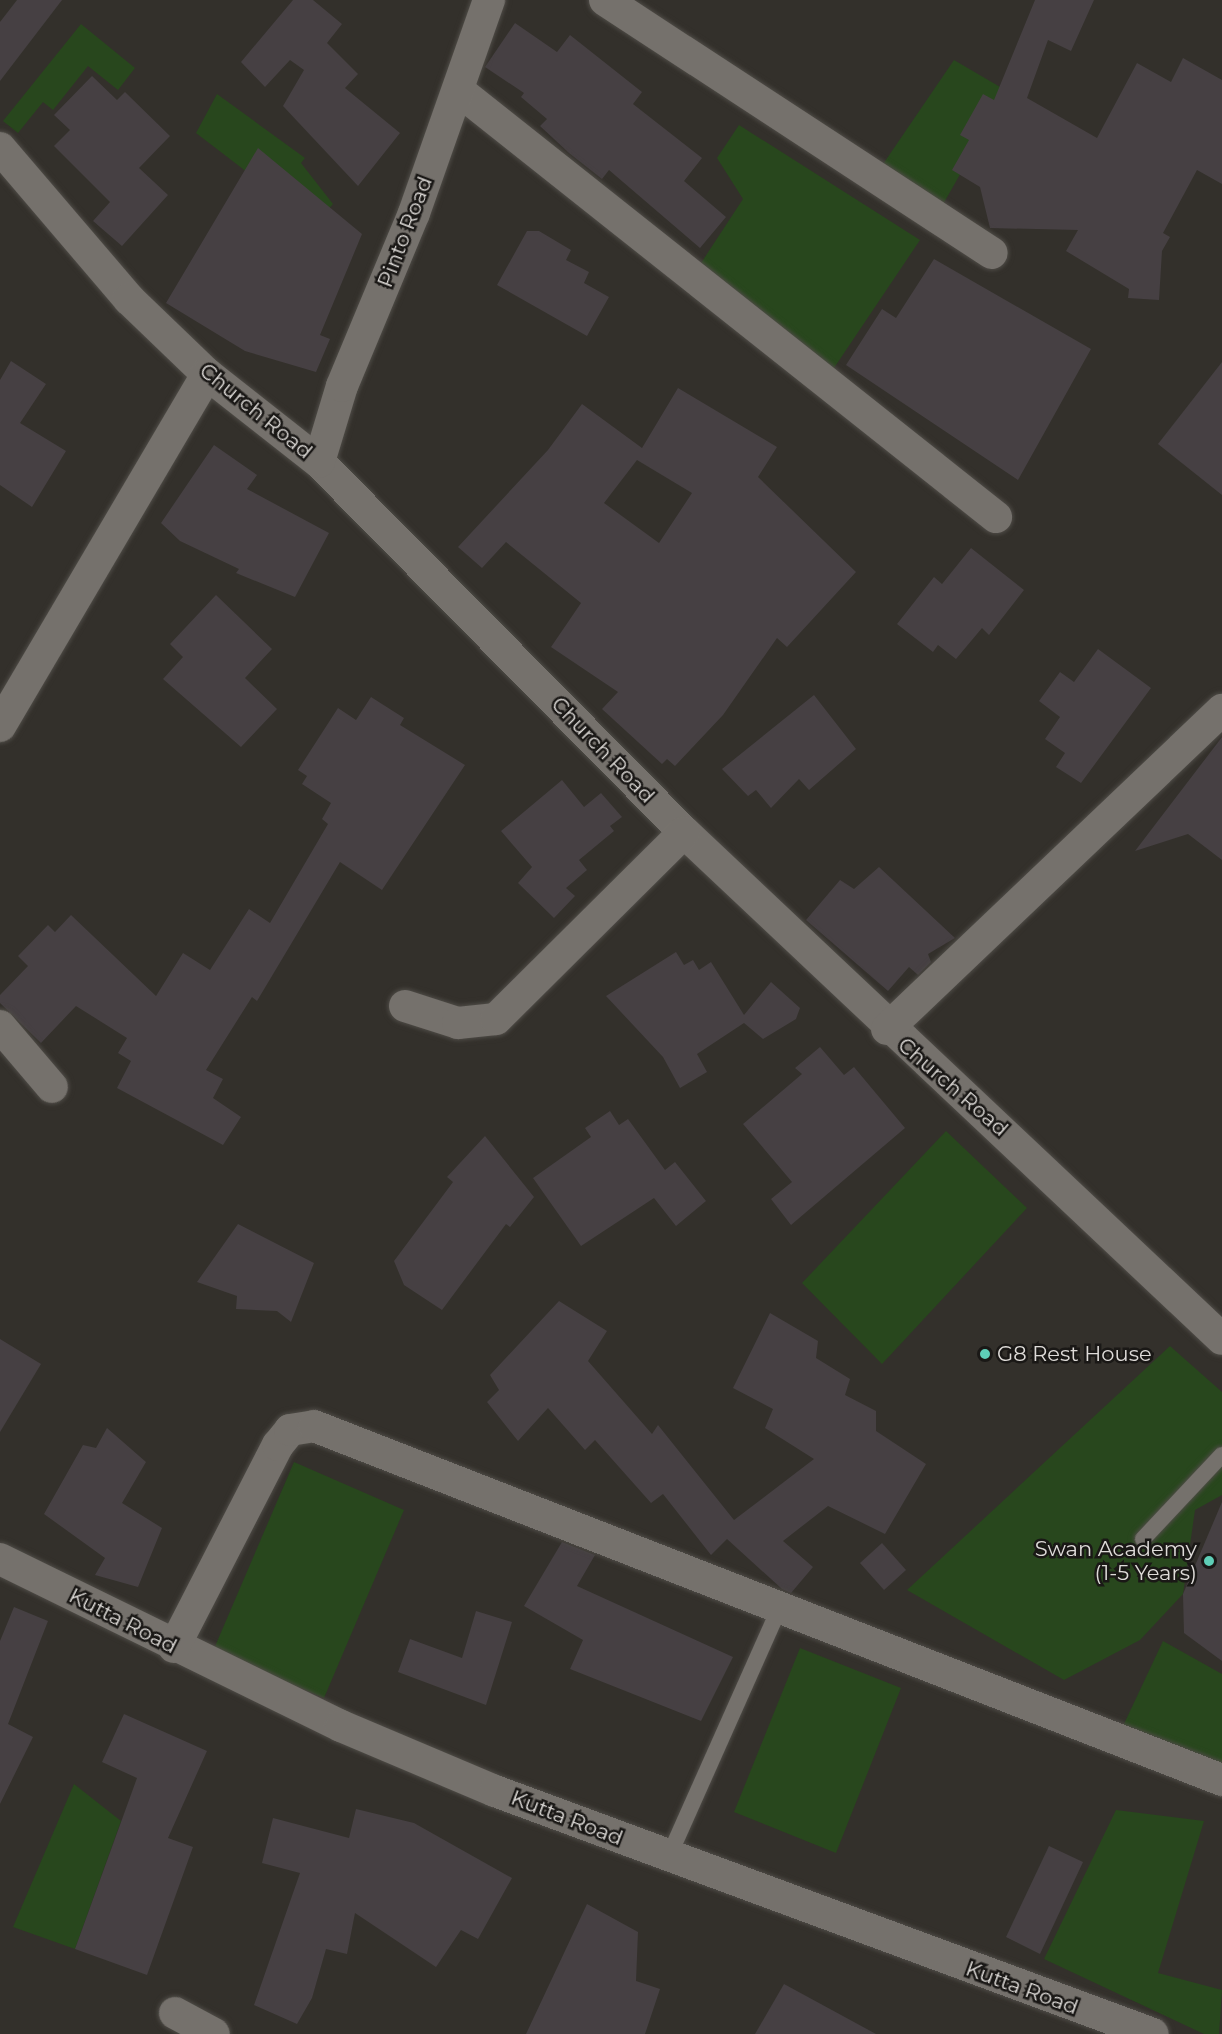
<!DOCTYPE html>
<html>
<head>
<meta charset="utf-8">
<style>
	body { margin:0 }
	#map { position:relative; width:1222px; height:2034px; overflow:hidden; background:#33302b; font-family:Montserrat,sans-serif }
	div>[style] { position:absolute }
	.green>* { inset:0; background:#28471d }
	.building>* { inset:0; background:#464043 }
	.roads { filter:drop-shadow(0 0 2px #4e4b46) drop-shadow(0 0 2px #4e4b46) }
	.lane>* { height:16px; margin:-8px; padding:0 8px; transform-origin:8px; border-radius:8px; background:#75716c }
	.street>* { height:32px; margin:-16px; padding:0 16px; transform-origin:16px; border-radius:16px; background:#75716c }
	.dots>* { width:16px; height:16px; translate:-50% -50%; box-sizing:border-box; border:3px solid #1a1816; border-radius:50% }
	span { translate:-50% -50%; white-space:nowrap; text-align:center; line-height:1.15; -webkit-text-stroke:5px #1a1816; paint-order:stroke }
	.street-label { font-size:21px; color:#dedbd8 }
	.poi-label { font-size:21px; color:#dedbd8 }
	.left { translate:0 -50%; text-align:left }
	.right { translate:-100% -50%; text-align:right }
</style>
</head>
<body>
<div id="map">
	<div class="green">
		<div style="clip-path:polygon(81px 24px,135px 68px,118px 90px,88px 66px,53px 110px,43px 102px,18px 133px,3px 121px)"></div>
		<div style="clip-path:polygon(954px 60px,1007px 91px,941px 208px,879px 170px)"></div>
		<div style="clip-path:polygon(217px 94px,305px 158px,301px 163px,333px 204px,315px 224px,196px 133px)"></div>
		<div style="clip-path:polygon(739px 125px,920px 240px,832px 371px,701px 263px,743px 199px,717px 158px)"></div>
		<div style="clip-path:polygon(946px 1131px,1027px 1208px,882px 1364px,802px 1283px)"></div>
		<div style="clip-path:polygon(1170px 1346px,1222px 1392px,1222px 1495px,1195px 1510px,1183px 1594px,1140px 1640px,1064px 1680px,907px 1590px)"></div>
		<div style="clip-path:polygon(294px 1462px,404px 1510px,324px 1698px,213px 1651px)"></div>
		<div style="clip-path:polygon(1163px 1641px,1222px 1674px,1222px 1767px,1123px 1726px)"></div>
		<div style="clip-path:polygon(800px 1648px,901px 1688px,836px 1853px,734px 1812px)"></div>
		<div style="clip-path:polygon(74px 1784px,121px 1821px,75px 1949px,13px 1927px)"></div>
		<div style="clip-path:polygon(1116px 1810px,1204px 1821px,1158px 1973px,1222px 1990px,1219px 2034px,1204px 2034px,1044px 1959px)"></div>
	</div>
	<div class="building">
		<div style="clip-path:polygon(17px 0,62px 0,0 81px,0 22px)"></div>
		<div style="clip-path:polygon(293px 0,313px 0,342px 24px,327px 43px,358px 74px,345px 88px,400px 133px,358px 186px,283px 106px,304px 70px,290px 60px,265px 87px,241px 62px)"></div>
		<div style="clip-path:polygon(1035px 0,1094px 0,1071px 51px,1048px 40px,1027px 98px,1097px 138px,1137px 63px,1171px 82px,1183px 58px,1222px 80px,1222px 184px,1197px 170px,1163px 233px,1170px 237px,1162px 251px,1159px 300px,1128px 298px,1129px 289px,1066px 251px,1078px 230px,990px 228px,980px 187px,952px 170px,969px 140px,960px 135px,983px 94px,994px 100px)"></div>
		<div style="clip-path:polygon(515px 23px,557px 52px,570px 35px,642px 92px,633px 104px,702px 158px,684px 181px,726px 217px,700px 248px,609px 170px,602px 179px,569px 153px,540px 126px,547px 119px,521px 97px,524px 93px,485px 67px)"></div>
		<div style="clip-path:polygon(92px 76px,117px 100px,125px 92px,170px 136px,139px 168px,168px 195px,122px 246px,93px 221px,110px 202px,54px 146px,70px 130px,54px 115px)"></div>
		<div style="clip-path:polygon(258px 148px,362px 234px,320px 335px,330px 339px,316px 372px,245px 351px,166px 303px)"></div>
		<div style="clip-path:polygon(527px 231px,539px 231px,571px 250px,566px 260px,589px 272px,584px 283px,609px 297px,587px 336px,497px 285px)"></div>
		<div style="clip-path:polygon(934px 259px,1091px 349px,1018px 480px,846px 365px,882px 309px,896px 318px)"></div>
		<div style="clip-path:polygon(11px 361px,46px 384px,20px 423px,66px 451px,32px 507px,0 485px,0 380px)"></div>
		<div style="clip-path:polygon(1222px 362px,1222px 495px,1158px 444px)"></div>
		<div style="clip-path:polygon(evenodd,678px 388px,777px 447px,758px 477px,856px 572px,787px 647px,777px 638px,723px 715px,675px 766px,667px 759px,662px 764px,602px 709px,618px 692px,551px 647px,581px 603px,506px 542px,482px 568px,458px 547px,548px 450px,582px 404px,642px 448px,678px 388px,637px 460px,692px 493px,659px 543px,604px 503px,637px 460px)"></div>
		<div style="clip-path:polygon(214px 445px,257px 475px,247px 489px,329px 533px,295px 597px,236px 573px,239px 569px,180px 541px,161px 523px)"></div>
		<div style="clip-path:polygon(971px 548px,1024px 590px,989px 635px,982px 628px,956px 659px,938px 645px,933px 652px,897px 624px,934px 577px,942px 584px)"></div>
		<div style="clip-path:polygon(216px 595px,272px 649px,245px 678px,277px 709px,241px 747px,163px 679px,183px 657px,170px 644px)"></div>
		<div style="clip-path:polygon(1098px 649px,1151px 688px,1081px 783px,1056px 767px,1065px 753px,1045px 739px,1060px 717px,1039px 701px,1060px 672px,1074px 682px)"></div>
		<div style="clip-path:polygon(814px 695px,856px 749px,809px 790px,799px 779px,771px 808px,756px 790px,748px 796px,722px 769px)"></div>
		<div style="clip-path:polygon(371px 697px,404px 718px,400px 725px,465px 765px,382px 890px,340px 862px,257px 1001px,252px 997px,206px 1070px,223px 1079px,213px 1098px,241px 1117px,223px 1145px,117px 1088px,131px 1061px,118px 1053px,127px 1038px,76px 1006px,41px 1043px,0 1003px,0 995px,28px 966px,18px 956px,48px 925px,55px 932px,71px 915px,156px 996px,183px 953px,210px 970px,249px 909px,270px 923px,328px 824px,322px 819px,331px 803px,302px 784px,307px 776px,298px 770px,338px 708px,356px 720px)"></div>
		<div style="clip-path:polygon(1222px 737px,1222px 860px,1188px 834px,1135px 851px)"></div>
		<div style="clip-path:polygon(562px 780px,584px 807px,601px 793px,622px 817px,610px 826px,614px 831px,579px 860px,587px 870px,566px 888px,575px 896px,554px 918px,518px 883px,532px 867px,501px 831px)"></div>
		<div style="clip-path:polygon(879px 867px,955px 938px,928px 954px,931px 962px,918px 975px,909px 967px,888px 991px,806px 920px,840px 880px,854px 889px)"></div>
		<div style="clip-path:polygon(676px 952px,684px 965px,693px 960px,699px 970px,711px 962px,744px 1015px,771px 982px,800px 1008px,796px 1019px,763px 1039px,744px 1023px,697px 1054px,707px 1072px,680px 1088px,663px 1057px,606px 996px)"></div>
		<div style="clip-path:polygon(820px 1047px,844px 1075px,854px 1067px,905px 1128px,791px 1225px,771px 1199px,792px 1182px,743px 1124px,802px 1074px,795px 1068px)"></div>
		<div style="clip-path:polygon(610px 1111px,619px 1125px,628px 1119px,665px 1170px,675px 1162px,706px 1201px,676px 1226px,654px 1198px,581px 1246px,533px 1178px,591px 1137px,585px 1128px)"></div>
		<div style="clip-path:polygon(485px 1136px,534px 1197px,510px 1227px,506px 1224px,442px 1310px,404px 1285px,394px 1261px,453px 1182px,447px 1177px)"></div>
		<div style="clip-path:polygon(238px 1224px,314px 1263px,291px 1322px,277px 1311px,236px 1309px,237px 1296px,197px 1282px)"></div>
		<div style="clip-path:polygon(559px 1301px,607px 1331px,588px 1361px,652px 1434px,658px 1425px,734px 1520px,814px 1459px,765px 1428px,773px 1409px,733px 1388px,770px 1313px,818px 1341px,816px 1358px,850px 1379px,845px 1395px,876px 1411px,876px 1431px,926px 1464px,885px 1534px,828px 1506px,783px 1541px,813px 1567px,791px 1593px,782px 1589px,727px 1539px,711px 1555px,663px 1494px,651px 1503px,595px 1440px,585px 1450px,548px 1408px,518px 1441px,487px 1402px,499px 1390px,490px 1375px)"></div>
		<div style="clip-path:polygon(0 1339px,41px 1364px,0 1432px)"></div>
		<div style="clip-path:polygon(107px 1428px,146px 1462px,122px 1503px,162px 1528px,138px 1587px,95px 1575px,105px 1558px,44px 1514px,83px 1445px,96px 1448px)"></div>
		<div style="clip-path:polygon(1222px 1502px,1222px 1661px,1184px 1633px,1183px 1594px)"></div>
		<div style="clip-path:polygon(562px 1542px,595px 1555px,577px 1586px,733px 1657px,701px 1721px,570px 1669px,583px 1640px,524px 1606px)"></div>
		<div style="clip-path:polygon(882px 1543px,906px 1570px,884px 1590px,860px 1563px)"></div>
		<div style="clip-path:polygon(14px 1607px,48px 1621px,8px 1724px,33px 1737px,0 1804px,0 1641px)"></div>
		<div style="clip-path:polygon(476px 1611px,512px 1622px,486px 1705px,398px 1672px,410px 1639px,462px 1658px)"></div>
		<div style="clip-path:polygon(124px 1714px,207px 1751px,168px 1838px,193px 1847px,147px 1975px,75px 1949px,137px 1778px,102px 1762px)"></div>
		<div style="clip-path:polygon(356px 1809px,414px 1823px,512px 1878px,478px 1939px,461px 1930px,436px 1967px,355px 1913px,347px 1954px,326px 1949px,312px 1998px,297px 2024px,254px 2005px,300px 1873px,262px 1863px,273px 1818px,349px 1838px)"></div>
		<div style="clip-path:polygon(1049px 1846px,1083px 1862px,1040px 1954px,1006px 1937px)"></div>
		<div style="clip-path:polygon(587px 1904px,638px 1932px,636px 1981px,660px 1989px,645px 2034px,526px 2034px)"></div>
		<div style="clip-path:polygon(784px 1984px,876px 2034px,755px 2034px)"></div>
	</div>
	<div class="roads">
		<div class="lane">
			<div style="left:1143px;top:1539px;width:115px;rotate:-46.8deg"></div>
			<div style="left:669px;top:1856px;width:275px;rotate:-66deg"></div>
		</div>
		<div class="street">
			<div style="left:605px;top:0;width:462px;rotate:33.2deg"></div>
			<div style="left:458px;top:90px;width:687px;rotate:38.44deg"></div>
			<div style="left:0;top:148px;width:199px;rotate:49.5deg"></div>
			<div style="left:129px;top:299px;width:108px;rotate:43.9deg"></div>
			<div style="left:207px;top:374px;width:142px;rotate:38.2deg"></div>
			<div style="left:319px;top:462px;width:520px;rotate:45.39deg"></div>
			<div style="left:684px;top:832px;width:739px;rotate:43.3deg"></div>
			<div style="left:319px;top:462px;width:79px;rotate:-73.2deg"></div>
			<div style="left:342px;top:386px;width:187px;rotate:-67.4deg"></div>
			<div style="left:414px;top:213px;width:226px;rotate:-70.6deg"></div>
			<div style="left:0;top:726px;width:408px;rotate:-59.5deg"></div>
			<div style="left:405px;top:1006px;width:56px;rotate:17.8deg"></div>
			<div style="left:458px;top:1023px;width:38px;rotate:-6deg"></div>
			<div style="left:496px;top:1019px;width:265px;rotate:-44.8deg"></div>
			<div style="left:0;top:1026px;width:80px;rotate:49.6deg"></div>
			<div style="left:887px;top:1029px;width:463px;rotate:-43.6deg"></div>
			<div style="left:0;top:1559px;width:380px;rotate:26.1deg"></div>
			<div style="left:341px;top:1726px;width:167px;rotate:22.9deg"></div>
			<div style="left:495px;top:1791px;width:701px;rotate:20.27deg"></div>
			<div style="left:174px;top:1647px;width:227px;rotate:-62.8deg"></div>
			<div style="left:278px;top:1445px;width:19px;rotate:-51deg"></div>
			<div style="left:290px;top:1430px;width:24px;rotate:-9deg"></div>
			<div style="left:314px;top:1426px;width:975px;rotate:21.3deg"></div>
			<div style="left:175px;top:2013px;width:44px;rotate:28.3deg"></div>
		</div>
	</div>
	<div class="dots">
		<div style="left:985px;top:1354px;background:#5eceb7"></div>
		<div style="left:1209px;top:1561px;background:#5eceb7"></div>
	</div>
	<div class="street-label">
		<span style="left:405px;top:232px;rotate:-69deg">Pinto Road</span>
		<span style="left:256px;top:411px;rotate:39deg">Church Road</span>
		<span style="left:603px;top:750px;rotate:46deg">Church Road</span>
		<span style="left:953px;top:1087px;rotate:41deg">Church Road</span>
		<span style="left:123px;top:1621px;rotate:27deg">Kutta Road</span>
		<span style="left:567px;top:1818px;rotate:21deg">Kutta Road</span>
		<span style="left:1022px;top:1988px;rotate:20deg">Kutta Road</span>
	</div>
	<div class="poi-label">
		<span class="left" style="left:997px;top:1354px">G8 Rest House</span>
		<span class="right" style="left:1197px;top:1561px">Swan Academy<br>(1-5 Years)</span>
	</div>
</div>
</body>
</html>
